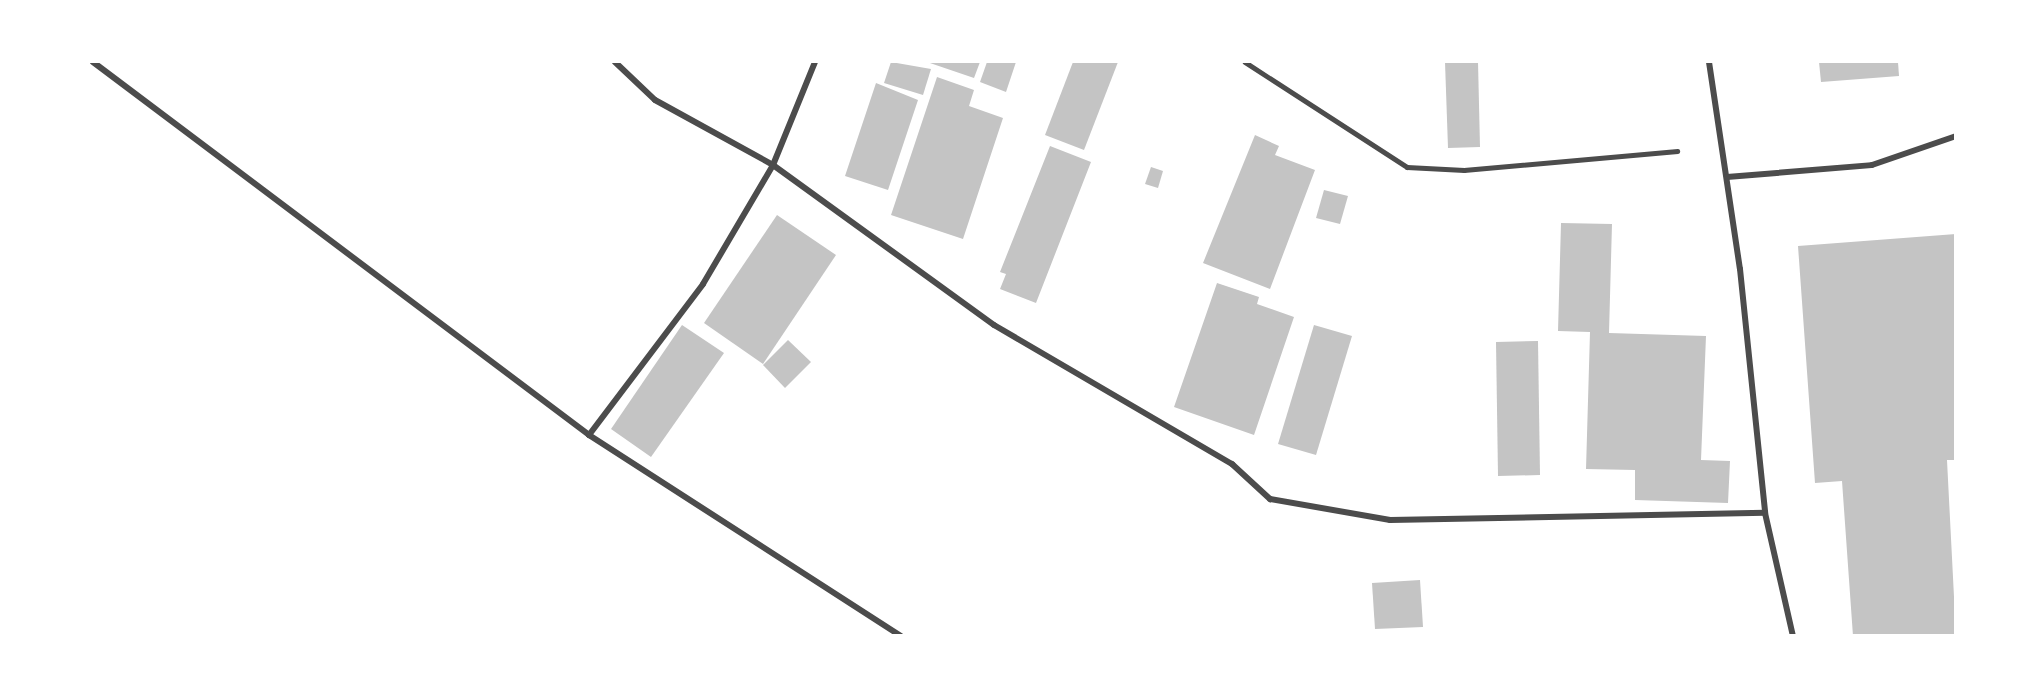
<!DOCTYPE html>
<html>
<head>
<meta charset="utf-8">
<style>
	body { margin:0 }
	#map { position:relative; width:2017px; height:697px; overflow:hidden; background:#fff; font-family:"Open Sans",sans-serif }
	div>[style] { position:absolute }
	.building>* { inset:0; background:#c4c4c4 }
	.service>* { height:4.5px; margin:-2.25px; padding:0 2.25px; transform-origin:2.25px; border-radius:2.25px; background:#4c4c4c }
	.minor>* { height:6px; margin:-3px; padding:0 3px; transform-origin:3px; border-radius:3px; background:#4c4c4c }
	span { translate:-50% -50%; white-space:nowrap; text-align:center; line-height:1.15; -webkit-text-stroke:4.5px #fff; paint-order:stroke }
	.frame { position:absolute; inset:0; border:63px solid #fff; pointer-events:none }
</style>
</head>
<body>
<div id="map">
	<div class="building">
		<div style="clip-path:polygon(891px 62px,931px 69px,923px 95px,884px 83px)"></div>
		<div style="clip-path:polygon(927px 62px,980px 62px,974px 78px)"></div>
		<div style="clip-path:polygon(987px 62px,1016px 62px,1006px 92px,980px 82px)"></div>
		<div style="clip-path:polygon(1073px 62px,1118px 62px,1084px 150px,1045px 135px)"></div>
		<div style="clip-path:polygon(1445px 62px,1478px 62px,1480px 147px,1448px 148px)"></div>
		<div style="clip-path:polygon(1819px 62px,1898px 62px,1899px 76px,1821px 82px)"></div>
		<div style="clip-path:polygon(937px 77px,974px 90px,969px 106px,1003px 118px,963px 239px,891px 215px)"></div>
		<div style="clip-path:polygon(876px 83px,918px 100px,888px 190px,845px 176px)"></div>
		<div style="clip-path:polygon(1255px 135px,1279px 146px,1275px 155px,1315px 170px,1270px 289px,1203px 263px)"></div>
		<div style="clip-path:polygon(1050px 146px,1091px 162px,1036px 303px,1000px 289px,1006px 274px,1000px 272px)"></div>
		<div style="clip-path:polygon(1151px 167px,1163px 171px,1158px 188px,1145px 184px)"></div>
		<div style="clip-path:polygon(1324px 190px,1348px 196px,1340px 224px,1316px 218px)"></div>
		<div style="clip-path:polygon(777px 215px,836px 255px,763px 364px,704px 323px)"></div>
		<div style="clip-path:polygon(1561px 223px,1612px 224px,1609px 333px,1706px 336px,1701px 460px,1730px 461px,1728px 503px,1635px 500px,1635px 470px,1586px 469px,1590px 332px,1558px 331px)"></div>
		<div style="clip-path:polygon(1956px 234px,1956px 460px,1947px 460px,1956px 636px,1853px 636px,1842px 481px,1815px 483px,1798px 246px)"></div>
		<div style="clip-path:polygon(1217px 283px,1259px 297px,1257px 304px,1294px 317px,1254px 435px,1174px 407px)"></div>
		<div style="clip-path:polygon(682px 325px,724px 353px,651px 457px,611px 429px)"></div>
		<div style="clip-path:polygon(1314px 325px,1352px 336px,1316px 455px,1278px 444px)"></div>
		<div style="clip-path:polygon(788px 340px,811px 362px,785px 388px,763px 365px)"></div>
		<div style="clip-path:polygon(1538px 341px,1540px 475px,1498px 476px,1496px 342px)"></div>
		<div style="clip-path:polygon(1420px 580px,1423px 627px,1375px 629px,1372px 583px)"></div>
	</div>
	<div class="service">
		<div style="left:1245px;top:62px;width:193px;rotate:32.9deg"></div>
		<div style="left:1407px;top:167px;width:57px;rotate:3deg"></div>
		<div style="left:1464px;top:170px;width:214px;rotate:-5.1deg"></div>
	</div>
	<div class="minor">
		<div style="left:93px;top:62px;width:621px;rotate:36.94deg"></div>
		<div style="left:589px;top:435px;width:371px;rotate:32.8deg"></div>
		<div style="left:615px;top:62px;width:55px;rotate:43.5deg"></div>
		<div style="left:655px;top:100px;width:135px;rotate:28.8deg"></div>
		<div style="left:773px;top:165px;width:273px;rotate:35.9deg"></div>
		<div style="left:994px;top:325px;width:276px;rotate:30.3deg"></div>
		<div style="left:1232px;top:464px;width:52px;rotate:42.6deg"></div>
		<div style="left:1270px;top:499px;width:122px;rotate:9.9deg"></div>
		<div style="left:1390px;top:520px;width:375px;rotate:-1.1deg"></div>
		<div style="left:1709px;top:62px;width:209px;rotate:81.5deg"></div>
		<div style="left:1740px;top:269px;width:245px;rotate:84.1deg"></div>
		<div style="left:1765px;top:513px;width:126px;rotate:77.2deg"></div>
		<div style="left:1727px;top:177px;width:145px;rotate:-4.7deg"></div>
		<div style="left:1872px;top:165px;width:89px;rotate:-19deg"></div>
		<div style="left:589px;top:435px;width:189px;rotate:-52.9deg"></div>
		<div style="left:703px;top:284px;width:138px;rotate:-59.5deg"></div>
		<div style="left:773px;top:165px;width:111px;rotate:-67.8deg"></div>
	</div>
	<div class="frame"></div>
</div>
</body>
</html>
